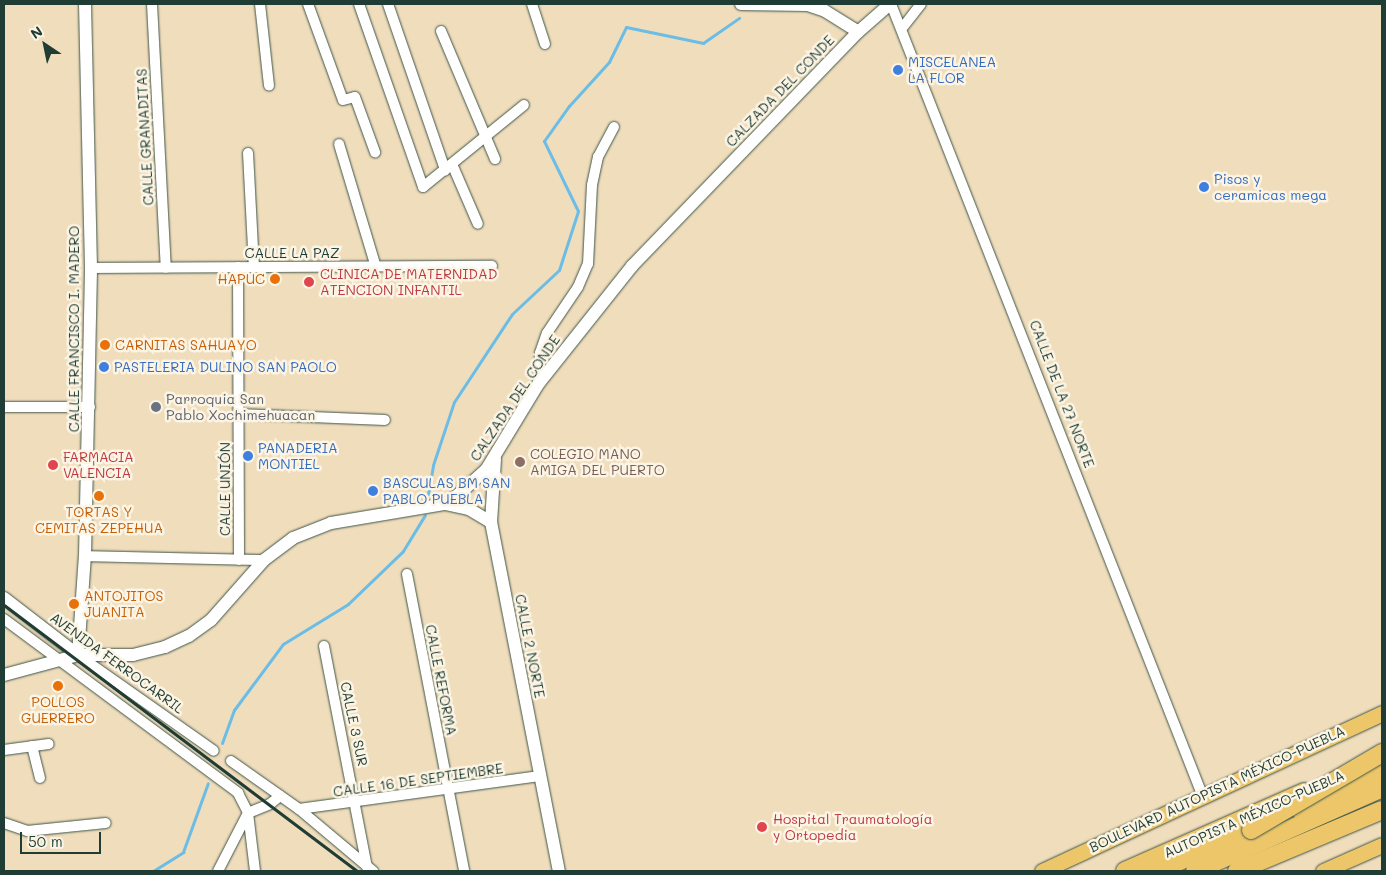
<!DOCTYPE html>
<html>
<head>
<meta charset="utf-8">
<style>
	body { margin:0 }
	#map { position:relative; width:1386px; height:875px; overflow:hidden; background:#f0ddbc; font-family:Mali,sans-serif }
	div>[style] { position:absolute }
	.stream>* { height:3px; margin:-1.5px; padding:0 1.5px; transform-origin:1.5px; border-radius:1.5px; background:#6bbde6 }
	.roads { filter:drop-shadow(0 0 1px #3e5548) drop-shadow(0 0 1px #3e5548) }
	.minor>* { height:10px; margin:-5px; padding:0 5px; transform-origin:5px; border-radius:5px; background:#fff }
	.tertiary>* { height:12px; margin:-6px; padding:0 6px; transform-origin:6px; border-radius:6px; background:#fff }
	.primary>* { height:15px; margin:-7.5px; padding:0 7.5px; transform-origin:7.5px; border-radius:7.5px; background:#ecc669 }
	.motorway>* { height:18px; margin:-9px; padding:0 9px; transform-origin:9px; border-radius:9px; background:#ecc669 }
	.rail>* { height:3px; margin:-1.5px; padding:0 1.5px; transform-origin:1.5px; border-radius:1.5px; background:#1f3d34 }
	.bridges { filter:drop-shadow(0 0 1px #3e5548) drop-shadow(0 0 1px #3e5548) }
	.motorway-bridge>* { height:18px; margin:-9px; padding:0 9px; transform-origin:9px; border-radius:9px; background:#ecc669 }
	.dots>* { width:14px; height:14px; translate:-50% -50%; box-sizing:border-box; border:2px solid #fcf5e5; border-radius:50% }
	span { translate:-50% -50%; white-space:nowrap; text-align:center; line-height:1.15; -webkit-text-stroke:5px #fcf5e5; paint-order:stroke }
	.shop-label { font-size:14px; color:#366cbe }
	.left { translate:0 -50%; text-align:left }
	.street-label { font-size:14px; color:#1f3d34 }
	.health-label { font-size:14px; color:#be3a42 }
	.food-label { font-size:14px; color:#c56008 }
	.right { translate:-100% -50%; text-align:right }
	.worship-label { font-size:14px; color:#5b616d }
	.education-label { font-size:14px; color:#785e54 }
	.frame { position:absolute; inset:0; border:5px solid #1f3d34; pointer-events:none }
	.north { position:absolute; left:20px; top:20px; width:50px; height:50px; -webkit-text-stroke:4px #fcf5e5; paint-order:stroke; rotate:326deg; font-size:14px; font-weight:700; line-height:20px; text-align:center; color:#1f3d34 }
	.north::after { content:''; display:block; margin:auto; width:18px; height:22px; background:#1f3d34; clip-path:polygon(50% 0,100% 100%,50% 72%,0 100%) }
	.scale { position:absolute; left:20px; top:832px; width:81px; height:22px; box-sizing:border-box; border:2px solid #1f3d34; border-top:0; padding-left:6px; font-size:15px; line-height:18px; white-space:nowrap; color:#1f3d34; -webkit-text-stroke:4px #fcf5e5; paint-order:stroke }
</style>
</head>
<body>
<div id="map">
	<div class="stream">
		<div style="left:428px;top:494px;width:29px;rotate:-80deg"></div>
		<div style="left:433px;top:465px;width:66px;rotate:-71.6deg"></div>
		<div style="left:454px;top:402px;width:105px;rotate:-56.6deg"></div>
		<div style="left:512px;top:314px;width:64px;rotate:-43.1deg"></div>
		<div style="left:559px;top:270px;width:62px;rotate:-72.1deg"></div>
		<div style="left:578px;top:211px;width:78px;rotate:-115.9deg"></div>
		<div style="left:544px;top:141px;width:43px;rotate:-54.5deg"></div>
		<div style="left:569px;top:106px;width:59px;rotate:-47.7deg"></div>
		<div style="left:609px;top:62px;width:39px;rotate:-64deg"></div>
		<div style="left:626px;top:27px;width:79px;rotate:11.7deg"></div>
		<div style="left:703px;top:43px;width:44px;rotate:-34.8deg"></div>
		<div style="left:222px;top:743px;width:35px;rotate:-70deg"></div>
		<div style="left:234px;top:710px;width:82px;rotate:-53.4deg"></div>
		<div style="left:283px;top:644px;width:76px;rotate:-31.6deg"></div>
		<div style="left:348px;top:604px;width:76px;rotate:-43.9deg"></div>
		<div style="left:403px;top:551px;width:42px;rotate:-58.6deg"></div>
		<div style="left:153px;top:871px;width:36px;rotate:-32deg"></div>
		<div style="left:183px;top:852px;width:73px;rotate:-70.1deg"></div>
	</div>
	<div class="roads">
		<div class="minor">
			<div style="left:152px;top:4px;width:264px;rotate:87deg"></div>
			<div style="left:260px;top:4px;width:82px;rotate:83.7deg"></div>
			<div style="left:308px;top:4px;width:102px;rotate:70deg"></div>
			<div style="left:343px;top:100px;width:12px;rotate:-14deg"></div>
			<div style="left:355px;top:97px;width:59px;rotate:70deg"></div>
			<div style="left:359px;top:4px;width:194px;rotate:70.7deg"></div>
			<div style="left:423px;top:187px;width:130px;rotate:-39.1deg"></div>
			<div style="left:388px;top:4px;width:176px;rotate:71deg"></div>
			<div style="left:532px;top:4px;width:42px;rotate:72deg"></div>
			<div style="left:891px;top:4px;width:852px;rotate:68.52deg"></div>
			<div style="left:903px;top:27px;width:29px;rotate:-52deg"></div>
			<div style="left:441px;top:31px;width:139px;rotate:67.1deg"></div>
			<div style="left:339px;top:144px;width:128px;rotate:73.3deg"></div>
			<div style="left:248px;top:153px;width:113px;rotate:87deg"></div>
			<div style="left:452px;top:164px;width:65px;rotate:66.6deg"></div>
			<div style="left:238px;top:267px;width:293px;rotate:89.8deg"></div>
			<div style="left:91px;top:268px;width:401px;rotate:-0.3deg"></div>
			<div style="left:539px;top:383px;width:30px;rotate:-88deg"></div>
			<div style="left:540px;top:353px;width:21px;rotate:-71deg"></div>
			<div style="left:547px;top:333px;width:55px;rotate:-56deg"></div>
			<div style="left:578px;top:287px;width:25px;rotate:-67deg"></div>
			<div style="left:588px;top:264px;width:79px;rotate:-87.1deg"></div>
			<div style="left:592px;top:185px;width:29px;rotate:-78deg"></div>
			<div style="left:598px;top:157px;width:34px;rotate:-62deg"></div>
			<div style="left:4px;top:407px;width:86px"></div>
			<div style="left:238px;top:414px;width:147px;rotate:2.3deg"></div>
			<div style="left:85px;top:556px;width:179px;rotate:1.3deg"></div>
			<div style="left:407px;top:574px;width:302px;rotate:79.1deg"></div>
			<div style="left:4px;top:619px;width:292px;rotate:36.6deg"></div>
			<div style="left:238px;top:793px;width:22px;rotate:63deg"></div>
			<div style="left:248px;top:813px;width:58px;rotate:83.1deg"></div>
			<div style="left:324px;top:646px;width:225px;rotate:79deg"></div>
			<div style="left:78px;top:655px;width:166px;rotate:35.2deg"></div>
			<div style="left:32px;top:746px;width:33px;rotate:76deg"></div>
			<div style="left:4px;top:750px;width:45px;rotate:-7.6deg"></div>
			<div style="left:231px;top:761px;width:83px;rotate:35.2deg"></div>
			<div style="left:299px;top:809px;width:97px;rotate:40deg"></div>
			<div style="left:299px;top:809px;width:243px;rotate:-7.8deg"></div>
			<div style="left:4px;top:823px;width:24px;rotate:19deg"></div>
			<div style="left:27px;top:831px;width:79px;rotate:-5.8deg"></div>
			<div style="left:218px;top:871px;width:65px;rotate:-62.7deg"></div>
			<div style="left:248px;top:813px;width:24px;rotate:-22deg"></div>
			<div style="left:270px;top:804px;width:13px;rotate:-39deg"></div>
		</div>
		<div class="tertiary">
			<div style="left:741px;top:4px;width:67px;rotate:0.9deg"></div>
			<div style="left:808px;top:5px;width:18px;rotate:19deg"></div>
			<div style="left:825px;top:11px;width:39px;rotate:32deg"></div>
			<div style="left:495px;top:459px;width:63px;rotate:93.6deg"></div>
			<div style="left:491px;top:522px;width:356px;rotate:79deg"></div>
			<div style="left:445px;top:504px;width:25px;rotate:12deg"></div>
			<div style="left:469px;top:509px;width:26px;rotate:31deg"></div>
			<div style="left:4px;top:598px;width:93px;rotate:37.6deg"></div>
			<div style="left:78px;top:655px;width:99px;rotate:-86deg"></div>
			<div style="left:85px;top:556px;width:288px;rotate:-88.8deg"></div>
			<div style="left:91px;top:268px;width:264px;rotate:-91.3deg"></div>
			<div style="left:4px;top:675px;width:77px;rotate:-15.1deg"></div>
			<div style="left:78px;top:655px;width:55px"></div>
			<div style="left:133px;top:655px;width:33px;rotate:-14deg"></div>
			<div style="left:165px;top:647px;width:26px;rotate:-25deg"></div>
			<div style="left:189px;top:636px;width:27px;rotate:-36deg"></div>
			<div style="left:211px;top:620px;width:80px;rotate:-48.5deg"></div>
			<div style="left:264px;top:560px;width:36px;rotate:-37deg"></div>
			<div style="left:293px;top:538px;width:41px;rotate:-21.5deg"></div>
			<div style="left:331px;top:523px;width:116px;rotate:-9.5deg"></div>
			<div style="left:445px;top:504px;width:17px;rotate:-36deg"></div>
			<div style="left:459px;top:494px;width:36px;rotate:-42deg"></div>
			<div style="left:486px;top:470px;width:102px;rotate:-58.7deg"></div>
			<div style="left:539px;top:383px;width:149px;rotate:-51.5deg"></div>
			<div style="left:632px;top:266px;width:325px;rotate:-46deg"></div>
			<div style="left:858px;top:32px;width:43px;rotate:-41.2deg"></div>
		</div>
		<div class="primary">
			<div style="left:1042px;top:871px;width:375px;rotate:-24.9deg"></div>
			<div style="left:1323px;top:871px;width:64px;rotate:-23.8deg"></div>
		</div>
		<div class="motorway">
			<div style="left:1299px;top:809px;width:91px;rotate:-24deg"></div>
			<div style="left:1125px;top:871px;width:196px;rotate:-23.8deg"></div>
			<div style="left:1157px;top:871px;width:117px;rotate:-23.7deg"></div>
			<div style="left:1195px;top:871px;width:205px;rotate:-23.9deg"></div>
			<div style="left:1237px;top:871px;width:157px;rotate:-22.8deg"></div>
		</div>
	</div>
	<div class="rail">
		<div style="left:4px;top:605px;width:442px;rotate:37deg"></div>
	</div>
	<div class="bridges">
		<div class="motorway-bridge">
			<div style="left:1251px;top:830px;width:152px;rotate:-30.4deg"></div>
		</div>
	</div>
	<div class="dots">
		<div style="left:898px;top:70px;background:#3f7fe0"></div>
		<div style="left:1204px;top:187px;background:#3f7fe0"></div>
		<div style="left:275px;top:279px;background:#e8710a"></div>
		<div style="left:309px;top:282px;background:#e0444e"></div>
		<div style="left:105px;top:345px;background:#e8710a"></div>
		<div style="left:104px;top:367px;background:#3f7fe0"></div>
		<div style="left:156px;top:407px;background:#6b7280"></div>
		<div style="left:248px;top:456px;background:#3f7fe0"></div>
		<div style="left:520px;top:462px;background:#8d6e63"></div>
		<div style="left:53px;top:465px;background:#e0444e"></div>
		<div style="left:373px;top:491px;background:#3f7fe0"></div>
		<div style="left:99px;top:496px;background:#e8710a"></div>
		<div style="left:74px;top:604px;background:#e8710a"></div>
		<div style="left:58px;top:686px;background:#e8710a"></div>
		<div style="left:762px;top:827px;background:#e0444e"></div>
	</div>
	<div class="shop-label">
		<span class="left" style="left:908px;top:70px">MISCELANEA<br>LA FLOR</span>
		<span class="left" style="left:1214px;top:187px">Pisos y<br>ceramicas mega</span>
		<span class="left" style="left:114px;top:367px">PASTELERIA DULINO SAN PAOLO</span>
		<span class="left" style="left:258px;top:456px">PANADERIA<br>MONTIEL</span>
		<span class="left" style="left:383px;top:491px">BASCULAS BM SAN<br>PABLO PUEBLA</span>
	</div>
	<div class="street-label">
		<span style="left:780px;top:91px;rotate:-46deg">CALZADA DEL CONDE</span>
		<span style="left:145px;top:137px;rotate:-93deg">CALLE GRANADITAS</span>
		<span style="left:292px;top:253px">CALLE LA PAZ</span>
		<span style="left:74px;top:329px;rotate:-90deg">CALLE FRANCISCO I. MADERO</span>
		<span style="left:1062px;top:394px;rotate:69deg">CALLE DE LA 27 NORTE</span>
		<span style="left:515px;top:398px;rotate:-56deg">CALZADA DEL CONDE</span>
		<span style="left:225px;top:489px;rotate:-90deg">CALLE UNIÓN</span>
		<span style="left:530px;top:646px;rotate:79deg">CALLE 2 NORTE</span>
		<span style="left:117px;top:663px;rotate:36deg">AVENIDA FERROCARRIL</span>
		<span style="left:441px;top:680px;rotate:79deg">CALLE REFORMA</span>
		<span style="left:354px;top:724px;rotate:78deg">CALLE 3 SUR</span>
		<span style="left:418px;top:780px;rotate:-8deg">CALLE 16 DE SEPTIEMBRE</span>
		<span style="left:1217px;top:789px;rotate:-25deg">BOULEVARD AUTOPISTA MÉXICO-PUEBLA</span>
		<span style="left:1254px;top:814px;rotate:-24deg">AUTOPISTA MÉXICO-PUEBLA</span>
	</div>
	<div class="health-label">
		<span class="left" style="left:320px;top:282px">CLINICA DE MATERNIDAD<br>ATENCION INFANTIL</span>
		<span class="left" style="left:63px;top:465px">FARMACIA<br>VALENCIA</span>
		<span class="left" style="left:773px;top:827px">Hospital Traumatología<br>y Ortopedia</span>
	</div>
	<div class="food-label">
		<span class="right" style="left:265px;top:279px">HAPUC</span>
		<span class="left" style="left:115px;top:345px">CARNITAS SAHUAYO</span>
		<span style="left:99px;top:520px">TORTAS Y<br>CEMITAS ZEPEHUA</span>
		<span class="left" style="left:84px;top:604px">ANTOJITOS<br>JUANITA</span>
		<span style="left:58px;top:710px">POLLOS<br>GUERRERO</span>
	</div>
	<div class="worship-label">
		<span class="left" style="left:166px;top:407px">Parroquia San<br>Pablo Xochimehuacan</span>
	</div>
	<div class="education-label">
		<span class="left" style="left:530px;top:462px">COLEGIO MANO<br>AMIGA DEL PUERTO</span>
	</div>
	<div class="frame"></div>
	<div class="north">N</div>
	<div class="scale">50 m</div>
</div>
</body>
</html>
